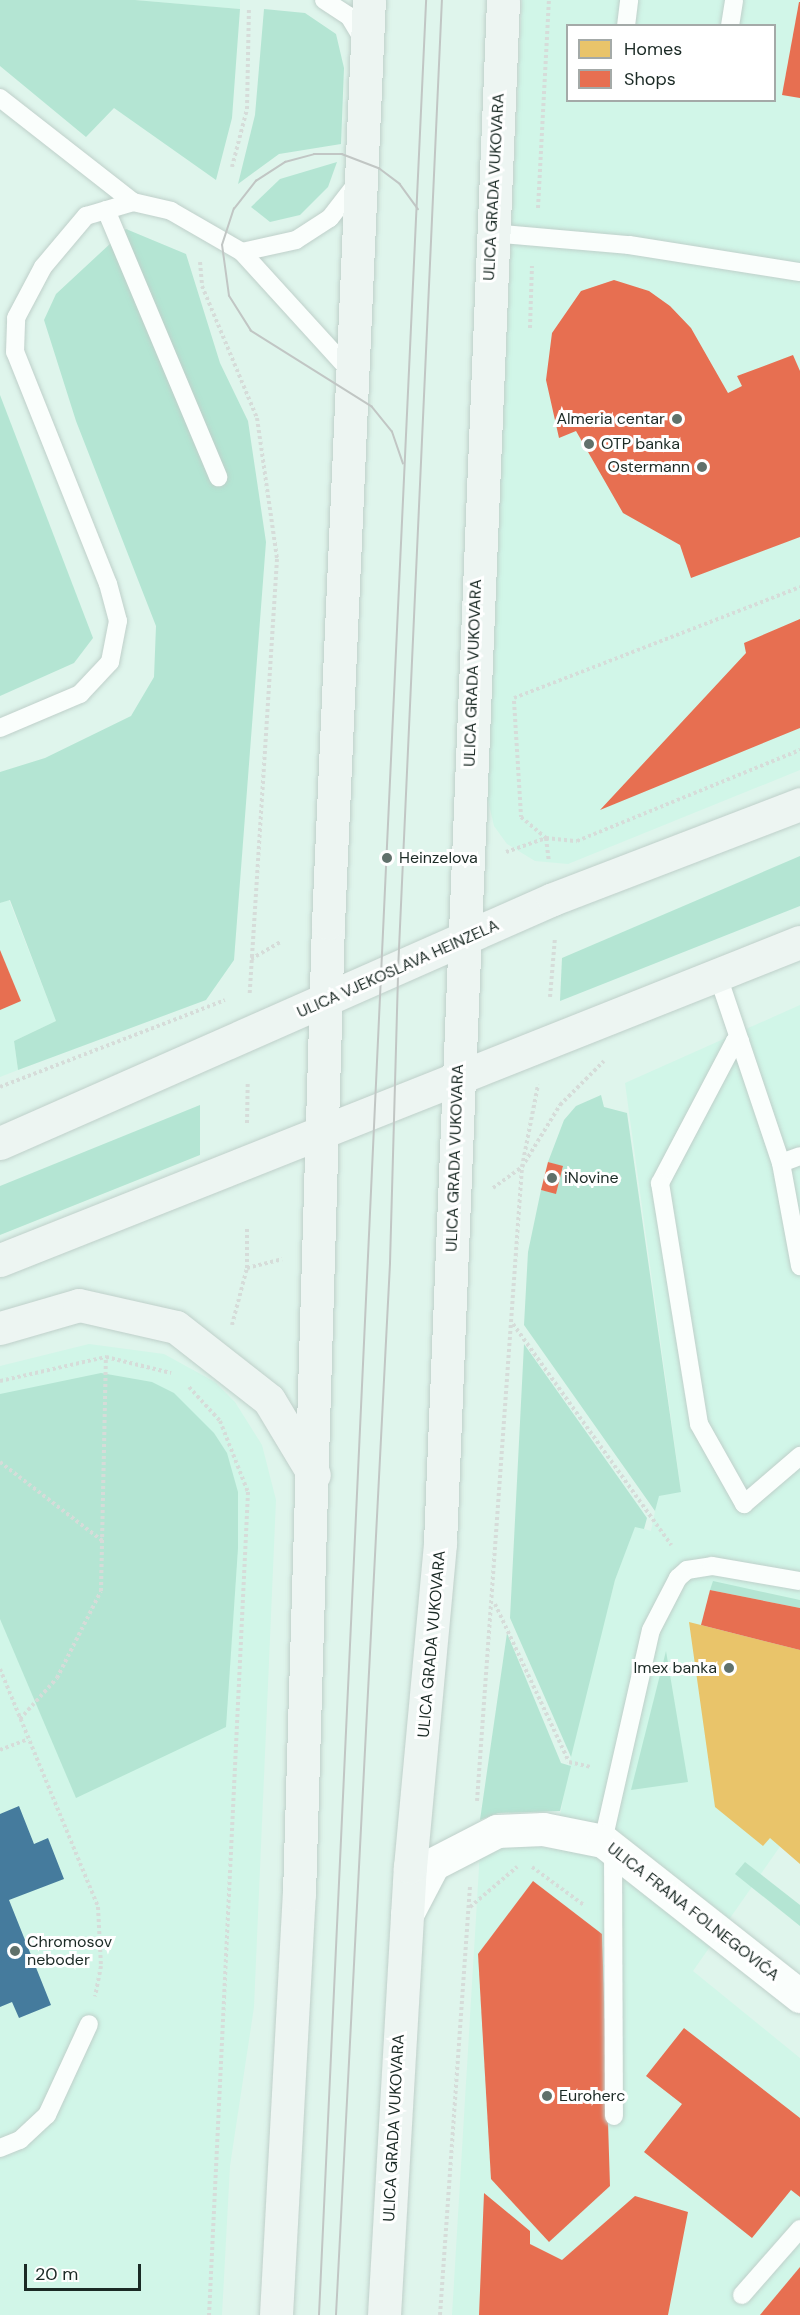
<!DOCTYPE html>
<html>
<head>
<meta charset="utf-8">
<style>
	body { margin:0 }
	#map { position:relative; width:800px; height:2315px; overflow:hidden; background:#dff5ec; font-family:"DM Sans",sans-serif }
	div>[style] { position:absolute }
	.built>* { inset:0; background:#d1f6e8 }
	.green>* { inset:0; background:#b4e5d3 }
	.homes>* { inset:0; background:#e9c46a }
	.shops>* { inset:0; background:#e76f51 }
	.public>* { inset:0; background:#457b9d }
	.path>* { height:4px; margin-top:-2px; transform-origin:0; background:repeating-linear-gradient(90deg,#d6dcd9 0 3px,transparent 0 6px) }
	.roads { filter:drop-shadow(0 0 2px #bfd0ca) drop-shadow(0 0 2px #bfd0ca) }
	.lane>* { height:18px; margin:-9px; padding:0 9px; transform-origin:9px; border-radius:9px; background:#fafefc }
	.street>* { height:33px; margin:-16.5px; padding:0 16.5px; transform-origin:16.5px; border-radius:16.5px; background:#fafefc }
	.secondary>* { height:33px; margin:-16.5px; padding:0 16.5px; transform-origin:16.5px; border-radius:16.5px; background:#edf5f2 }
	.tram>* { height:1.5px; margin:-0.75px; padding:0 0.75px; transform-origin:0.75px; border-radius:0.75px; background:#c1c6c4 }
	.dots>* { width:16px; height:16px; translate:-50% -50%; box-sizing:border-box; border:3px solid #fff; border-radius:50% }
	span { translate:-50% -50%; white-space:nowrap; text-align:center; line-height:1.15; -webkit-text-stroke:6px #fff; paint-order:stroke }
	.street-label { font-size:16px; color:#1b2a25 }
	.poi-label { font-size:16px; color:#1b2a25 }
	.right { translate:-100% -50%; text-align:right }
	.left { translate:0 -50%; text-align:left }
	.legend { position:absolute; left:566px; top:24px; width:210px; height:78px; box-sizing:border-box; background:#fff; border:2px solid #a4aaa8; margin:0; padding:8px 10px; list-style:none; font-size:18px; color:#1b2a25 }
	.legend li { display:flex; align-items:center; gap:12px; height:30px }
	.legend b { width:30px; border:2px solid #a4aaa8 }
	.scale { position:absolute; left:24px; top:2264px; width:117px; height:27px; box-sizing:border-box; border:3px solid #1b2a25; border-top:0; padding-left:8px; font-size:18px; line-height:21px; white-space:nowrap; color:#1b2a25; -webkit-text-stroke:4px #fff; paint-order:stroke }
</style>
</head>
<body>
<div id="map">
	<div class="built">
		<div style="clip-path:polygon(135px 0,240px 0,240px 9px)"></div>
		<div style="clip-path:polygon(evenodd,522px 0,800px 0,800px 770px,568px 864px,535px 861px,507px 844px,494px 826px,486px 792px,522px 0,568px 26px,774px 26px,774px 100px,568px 100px,568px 26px)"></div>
		<div style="clip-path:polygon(9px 900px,56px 1021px,14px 1041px,18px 1070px,0 1077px,0 903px)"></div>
		<div style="clip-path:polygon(800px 1005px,800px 1818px,693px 1971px,800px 2058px,800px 2315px,452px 2315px,480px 1851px,523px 1845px,554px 1849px,575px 1733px,615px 1580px,635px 1526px,651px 1531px,658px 1496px,681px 1491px,625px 1083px)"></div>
		<div style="clip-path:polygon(89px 1344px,164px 1354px,215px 1382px,235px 1402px,262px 1445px,276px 1500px,254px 2007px,230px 2166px,222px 2315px,0 2315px,0 1366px)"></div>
	</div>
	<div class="green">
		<div style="clip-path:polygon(0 0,135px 0,240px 9px,232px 118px,216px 180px,114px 108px,86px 137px,0 66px)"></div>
		<div style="clip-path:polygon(264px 9px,305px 13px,336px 34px,344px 68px,341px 144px,279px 154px,238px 184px,255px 115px)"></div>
		<div style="clip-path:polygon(337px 162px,328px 187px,300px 215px,270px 222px,251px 207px,280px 179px)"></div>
		<div style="clip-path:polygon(126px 229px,186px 254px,220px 363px,248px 421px,266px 542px,234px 960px,206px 1000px,18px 1070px,14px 1041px,56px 1021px,10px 900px,0 903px,0 772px,45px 758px,131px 716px,154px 677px,156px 626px,76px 421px,44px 320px,56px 294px)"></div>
		<div style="clip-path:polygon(0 395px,93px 638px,74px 663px,0 696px)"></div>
		<div style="clip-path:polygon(800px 856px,800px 906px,560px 1001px,562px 958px)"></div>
		<div style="clip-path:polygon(601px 1095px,604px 1107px,627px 1113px,681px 1492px,659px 1496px,655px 1511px,524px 1325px,528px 1252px,541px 1190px,556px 1193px,563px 1167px,548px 1162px,564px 1120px,576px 1106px)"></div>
		<div style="clip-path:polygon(200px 1105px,200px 1155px,0 1235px,0 1186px)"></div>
		<div style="clip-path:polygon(524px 1344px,647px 1518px,644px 1529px,635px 1527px,615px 1580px,571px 1757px,510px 1618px)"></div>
		<div style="clip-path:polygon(101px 1373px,152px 1382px,174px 1393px,214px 1433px,227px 1453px,238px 1492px,238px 1548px,226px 1727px,76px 1798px,0 1619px,0 1394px)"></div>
		<div style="clip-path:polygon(713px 1581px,800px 1600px,800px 1608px,710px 1590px)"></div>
		<div style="clip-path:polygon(507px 1633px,561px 1763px,571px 1766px,560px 1811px,498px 1813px,480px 1820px)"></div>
		<div style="clip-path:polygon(666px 1651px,688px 1782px,631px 1790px)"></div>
		<div style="clip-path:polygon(745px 1862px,800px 1905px,800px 1926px,735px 1874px)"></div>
	</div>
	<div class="homes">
		<div style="clip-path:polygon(689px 1622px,800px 1650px,800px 1864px,770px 1838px,763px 1846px,715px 1807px)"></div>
	</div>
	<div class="shops">
		<div style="clip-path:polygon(799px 2px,800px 2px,800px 98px,782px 95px)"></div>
		<div style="clip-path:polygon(614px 280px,649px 291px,670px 306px,691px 328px,728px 393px,742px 386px,737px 376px,793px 355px,800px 371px,800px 537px,691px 578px,680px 545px,623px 513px,576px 431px,559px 438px,546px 380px,552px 333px,581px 291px)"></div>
		<div style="clip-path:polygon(800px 619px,800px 728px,600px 810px,746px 653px,744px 643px)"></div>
		<div style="clip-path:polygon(0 950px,21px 1001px,0 1010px)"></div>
		<div style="clip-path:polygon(548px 1162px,563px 1166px,556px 1194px,541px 1190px)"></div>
		<div style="clip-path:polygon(710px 1590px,800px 1608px,800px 1650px,701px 1625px)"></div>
		<div style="clip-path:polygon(533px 1881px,602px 1934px,610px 2186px,549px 2242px,491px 2179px,478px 1954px)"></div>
		<div style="clip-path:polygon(684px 2028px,800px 2118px,800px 2197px,791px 2190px,752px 2238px,644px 2152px,682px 2104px,646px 2076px)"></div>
		<div style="clip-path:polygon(484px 2193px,530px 2231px,530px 2244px,562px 2260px,635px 2196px,688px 2212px,668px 2315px,479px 2315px)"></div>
		<div style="clip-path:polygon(800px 2267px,800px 2315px,760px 2315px)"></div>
	</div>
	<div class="public">
		<div style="clip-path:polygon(19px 1806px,34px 1844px,48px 1838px,64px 1879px,9px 1900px,51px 2005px,19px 2018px,12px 2002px,0 2007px,0 1814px)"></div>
	</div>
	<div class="path">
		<div style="left:232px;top:167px;width:60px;rotate:-75.5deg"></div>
		<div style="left:247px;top:109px;width:100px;rotate:-88.9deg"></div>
		<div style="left:538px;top:208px;width:208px;rotate:-87deg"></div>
		<div style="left:200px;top:262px;width:24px;rotate:85deg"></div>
		<div style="left:202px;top:286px;width:143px;rotate:67.4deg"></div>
		<div style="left:257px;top:418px;width:142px;rotate:81.9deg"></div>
		<div style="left:277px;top:559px;width:436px;rotate:93.6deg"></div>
		<div style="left:530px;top:328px;width:62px;rotate:-88.2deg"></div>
		<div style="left:514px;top:698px;width:307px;rotate:-21.2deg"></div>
		<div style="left:514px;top:701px;width:116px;rotate:86.5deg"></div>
		<div style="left:521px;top:817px;width:33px;rotate:40deg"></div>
		<div style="left:546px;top:838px;width:24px;rotate:83deg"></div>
		<div style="left:506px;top:852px;width:42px;rotate:-19.3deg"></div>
		<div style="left:546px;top:838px;width:31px;rotate:6deg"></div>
		<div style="left:577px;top:841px;width:241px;rotate:-22.2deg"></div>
		<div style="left:251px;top:959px;width:34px;rotate:-30deg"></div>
		<div style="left:550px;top:997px;width:59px;rotate:-85.2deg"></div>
		<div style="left:0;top:1087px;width:241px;rotate:-21.1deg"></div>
		<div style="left:247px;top:1123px;width:39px;rotate:-89deg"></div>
		<div style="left:493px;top:1188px;width:36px;rotate:-36deg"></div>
		<div style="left:522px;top:1167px;width:73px;rotate:-58.5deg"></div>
		<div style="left:560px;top:1105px;width:62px;rotate:-45deg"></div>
		<div style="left:247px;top:1268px;width:36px;rotate:-14deg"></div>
		<div style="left:513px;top:1324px;width:272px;rotate:54.4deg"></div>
		<div style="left:232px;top:1325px;width:59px;rotate:-75.3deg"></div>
		<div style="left:247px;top:1268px;width:40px;rotate:-90deg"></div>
		<div style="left:0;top:1381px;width:109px;rotate:-12.8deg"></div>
		<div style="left:106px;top:1357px;width:67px;rotate:13.8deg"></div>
		<div style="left:189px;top:1387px;width:46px;rotate:47.6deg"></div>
		<div style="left:220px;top:1421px;width:76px;rotate:68.5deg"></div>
		<div style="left:248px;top:1492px;width:824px;rotate:92.71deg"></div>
		<div style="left:0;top:1462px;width:131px;rotate:37.6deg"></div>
		<div style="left:495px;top:1604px;width:174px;rotate:64.9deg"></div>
		<div style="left:569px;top:1762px;width:23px;rotate:13deg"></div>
		<div style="left:0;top:1669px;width:257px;rotate:67.6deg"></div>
		<div style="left:98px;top:1907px;width:59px;rotate:87.1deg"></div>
		<div style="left:101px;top:1966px;width:31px;rotate:101deg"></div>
		<div style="left:20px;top:1719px;width:55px;rotate:-47.9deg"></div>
		<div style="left:57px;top:1678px;width:97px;rotate:-63.2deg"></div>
		<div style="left:101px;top:1591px;width:234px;rotate:-88.8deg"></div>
		<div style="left:0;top:1750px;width:30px;rotate:-21deg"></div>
		<div style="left:477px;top:1801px;width:636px;rotate:-85.94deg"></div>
		<div style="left:522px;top:1167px;width:84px;rotate:-79deg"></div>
		<div style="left:532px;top:1867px;width:64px;rotate:36.2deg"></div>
		<div style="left:470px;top:1907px;width:62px;rotate:-40.4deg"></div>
		<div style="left:440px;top:2315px;width:430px;rotate:-86deg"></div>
	</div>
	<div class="roads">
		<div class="lane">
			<div style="left:324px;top:0;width:30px;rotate:33deg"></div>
			<div style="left:349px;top:16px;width:29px;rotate:59deg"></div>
			<div style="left:626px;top:26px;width:26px;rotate:-83deg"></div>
			<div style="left:730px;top:26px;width:26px;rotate:-81deg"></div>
			<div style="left:0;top:98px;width:169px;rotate:38deg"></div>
			<div style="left:133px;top:202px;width:39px;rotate:13deg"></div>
			<div style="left:171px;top:211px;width:82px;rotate:30deg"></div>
			<div style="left:106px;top:210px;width:290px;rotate:67.2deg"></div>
			<div style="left:491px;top:233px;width:139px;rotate:5deg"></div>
			<div style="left:629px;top:245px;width:173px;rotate:9deg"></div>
			<div style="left:352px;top:373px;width:164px;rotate:-132.3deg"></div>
			<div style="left:242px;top:252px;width:55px;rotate:-12.5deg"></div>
			<div style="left:296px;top:240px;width:40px;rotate:-32.9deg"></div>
			<div style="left:330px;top:218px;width:44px;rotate:-52.4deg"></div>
			<div style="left:0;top:728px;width:87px;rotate:-23deg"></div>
			<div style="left:80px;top:694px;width:44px;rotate:-46.8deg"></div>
			<div style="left:110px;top:662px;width:42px;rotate:-79deg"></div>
			<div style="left:118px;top:621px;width:38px;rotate:-105deg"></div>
			<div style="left:108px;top:584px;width:250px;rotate:-111.8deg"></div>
			<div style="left:15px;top:352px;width:34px;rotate:-88deg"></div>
			<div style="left:16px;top:318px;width:58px;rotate:-62.1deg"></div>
			<div style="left:43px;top:267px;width:67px;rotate:-49.9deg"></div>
			<div style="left:86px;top:216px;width:49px;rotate:-16.6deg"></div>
			<div style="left:718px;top:976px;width:197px;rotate:71.4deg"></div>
			<div style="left:781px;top:1163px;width:105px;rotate:79.5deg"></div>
			<div style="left:740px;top:1041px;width:5px;rotate:180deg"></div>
			<div style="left:735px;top:1041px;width:161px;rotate:117.8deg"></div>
			<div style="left:660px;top:1183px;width:244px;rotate:80.8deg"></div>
			<div style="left:699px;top:1424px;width:92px;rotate:60.6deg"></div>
			<div style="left:744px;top:1504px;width:74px;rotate:-40.6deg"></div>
			<div style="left:781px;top:1163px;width:20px;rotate:-20deg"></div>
			<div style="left:603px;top:1841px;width:216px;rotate:-77.2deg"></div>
			<div style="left:651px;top:1630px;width:59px;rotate:-62.6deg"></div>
			<div style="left:678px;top:1578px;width:12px;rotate:-42deg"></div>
			<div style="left:687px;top:1570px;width:25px;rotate:-9deg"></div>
			<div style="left:712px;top:1566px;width:89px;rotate:9.7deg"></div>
			<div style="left:613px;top:1847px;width:269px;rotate:89.8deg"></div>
			<div style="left:0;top:2148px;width:22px;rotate:-22deg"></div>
			<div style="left:20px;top:2140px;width:37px;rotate:-43deg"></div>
			<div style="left:47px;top:2115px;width:100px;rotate:-65.2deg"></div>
			<div style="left:742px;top:2295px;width:88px;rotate:-48.7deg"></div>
		</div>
		<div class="street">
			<div style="left:407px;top:1914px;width:56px;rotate:-62.5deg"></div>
			<div style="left:433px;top:1864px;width:72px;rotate:-27.3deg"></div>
			<div style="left:497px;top:1831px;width:46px;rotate:-2.5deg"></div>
			<div style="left:543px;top:1829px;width:61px;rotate:11.3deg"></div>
			<div style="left:603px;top:1841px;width:251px;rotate:38.2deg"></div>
		</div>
		<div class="secondary">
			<div style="left:0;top:1143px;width:604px;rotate:-23.81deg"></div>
			<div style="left:553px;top:899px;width:265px;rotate:-21deg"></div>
			<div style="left:0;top:1260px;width:861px;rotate:-21.68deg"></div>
			<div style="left:0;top:1328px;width:82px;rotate:-16.2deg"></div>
			<div style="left:79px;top:1305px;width:99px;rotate:12.8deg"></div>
			<div style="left:176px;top:1327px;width:118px;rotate:38.1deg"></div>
			<div style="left:269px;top:1400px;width:87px;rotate:59deg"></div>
			<div style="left:276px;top:2315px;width:422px;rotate:-86.9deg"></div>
			<div style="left:299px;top:1894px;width:971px;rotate:-88.29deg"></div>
			<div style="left:328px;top:923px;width:924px;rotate:-87.46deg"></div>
			<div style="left:384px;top:2315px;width:449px;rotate:-86.7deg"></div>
			<div style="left:410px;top:1867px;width:325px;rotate:-84.7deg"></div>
			<div style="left:440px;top:1543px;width:1544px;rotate:-87.66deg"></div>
		</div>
	</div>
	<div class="tram">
		<div style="left:403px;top:464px;width:34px;rotate:-109deg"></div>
		<div style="left:392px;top:432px;width:32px;rotate:-129deg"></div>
		<div style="left:372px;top:407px;width:143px;rotate:-147.9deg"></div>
		<div style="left:251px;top:331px;width:41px;rotate:-122.2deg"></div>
		<div style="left:229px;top:296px;width:51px;rotate:-97.8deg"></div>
		<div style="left:222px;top:245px;width:38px;rotate:-72deg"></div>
		<div style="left:234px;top:209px;width:36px;rotate:-52deg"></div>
		<div style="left:256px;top:181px;width:35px;rotate:-33deg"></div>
		<div style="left:285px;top:162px;width:30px;rotate:-15deg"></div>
		<div style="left:314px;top:154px;width:28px"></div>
		<div style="left:342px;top:154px;width:40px;rotate:21deg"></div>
		<div style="left:379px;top:168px;width:26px;rotate:37deg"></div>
		<div style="left:400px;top:184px;width:31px;rotate:54deg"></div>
		<div style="left:319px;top:2315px;width:2317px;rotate:-87.35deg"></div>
		<div style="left:336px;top:2315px;width:1053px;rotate:-87.06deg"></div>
		<div style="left:390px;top:1263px;width:292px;rotate:-88.4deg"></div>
		<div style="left:398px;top:971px;width:972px;rotate:-87.41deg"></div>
	</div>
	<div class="dots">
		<div style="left:677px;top:419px;background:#60716b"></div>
		<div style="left:589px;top:444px;background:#60716b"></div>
		<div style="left:702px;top:467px;background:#60716b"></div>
		<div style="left:387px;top:858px;background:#60716b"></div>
		<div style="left:552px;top:1178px;background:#60716b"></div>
		<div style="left:729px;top:1668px;background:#60716b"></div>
		<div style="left:15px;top:1951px;background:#60716b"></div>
		<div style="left:547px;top:2096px;background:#60716b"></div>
	</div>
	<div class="street-label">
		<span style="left:494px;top:187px;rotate:-87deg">ULICA GRADA VUKOVARA</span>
		<span style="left:473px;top:673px;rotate:-88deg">ULICA GRADA VUKOVARA</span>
		<span style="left:398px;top:969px;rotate:-24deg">ULICA VJEKOSLAVA HEINZELA</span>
		<span style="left:455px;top:1158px;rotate:-88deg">ULICA GRADA VUKOVARA</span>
		<span style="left:432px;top:1644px;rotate:-85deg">ULICA GRADA VUKOVARA</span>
		<span style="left:693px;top:1912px;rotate:38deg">ULICA FRANA FOLNEGOVIĆA</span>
		<span style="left:394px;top:2128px;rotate:-87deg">ULICA GRADA VUKOVARA</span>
	</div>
	<div class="poi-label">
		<span class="right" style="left:665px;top:419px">Almeria centar</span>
		<span class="left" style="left:601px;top:444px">OTP banka</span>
		<span class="right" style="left:690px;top:467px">Ostermann</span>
		<span class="left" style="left:399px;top:858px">Heinzelova</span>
		<span class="left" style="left:564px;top:1178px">iNovine</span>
		<span class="right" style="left:717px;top:1668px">Imex banka</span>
		<span class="left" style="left:27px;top:1951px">Chromosov<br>neboder</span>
		<span class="left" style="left:559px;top:2096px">Euroherc</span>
	</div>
	<ul class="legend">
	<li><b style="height:16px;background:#e9c46a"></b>Homes</li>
	<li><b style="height:16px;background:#e76f51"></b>Shops</li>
	</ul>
	<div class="scale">20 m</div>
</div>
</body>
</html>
